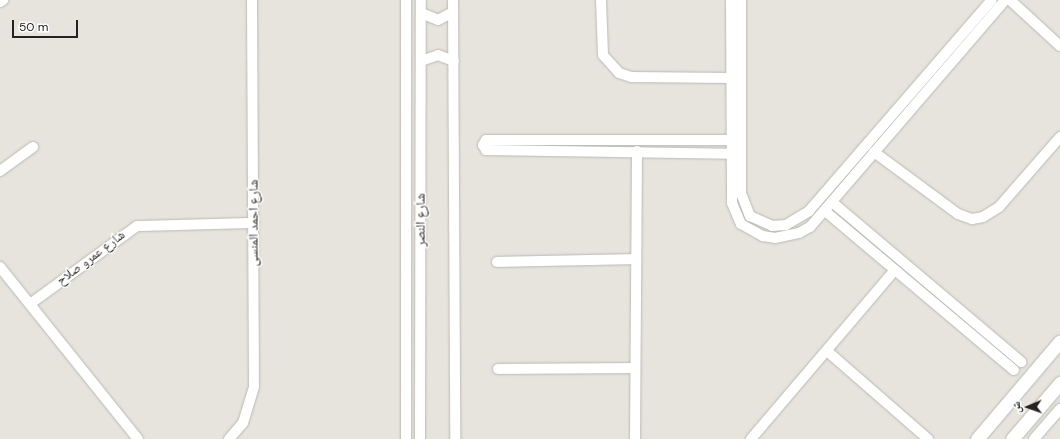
<!DOCTYPE html>
<html>
<head>
<meta charset="utf-8">
<style>
	body { margin:0 }
	#map { position:relative; width:1060px; height:439px; overflow:hidden; background:#e6e4dc; font-family:"DM Sans","Noto Naskh Arabic",sans-serif }
	div>[style] { position:absolute }
	.roads { filter:drop-shadow(0 0 1px #bbbab2) drop-shadow(0 0 1px #bbbab2) }
	.minor>* { height:10px; margin:-5px; padding:0 5px; transform-origin:5px; border-radius:5px; background:#fff }
	.tertiary>* { height:13px; margin:-6.5px; padding:0 6.5px; transform-origin:6.5px; border-radius:6.5px; background:#fff }
	span { translate:-50% -50%; white-space:nowrap; text-align:center; line-height:1.15; -webkit-text-stroke:3px #fff; paint-order:stroke }
	.street-label { font-size:13px; color:#242320 }
	.north { position:absolute; left:1008px; top:387px; width:40px; height:40px; -webkit-text-stroke:3px #fff; paint-order:stroke; rotate:268deg; font-size:11px; font-weight:700; line-height:16px; text-align:center; color:#242320 }
	.north::after { content:''; display:block; margin:auto; width:14px; height:18px; background:#242320; clip-path:polygon(50% 0,100% 100%,50% 72%,0 100%) }
	.scale { position:absolute; left:12px; top:20px; width:66px; height:18px; box-sizing:border-box; border:2px solid #242320; border-top:0; padding-left:5px; font-size:12px; line-height:14px; white-space:nowrap; color:#242320; -webkit-text-stroke:3px #fff; paint-order:stroke }
</style>
</head>
<body>
<div id="map">
	<div class="roads">
		<div class="minor">
			<div style="left:453px;top:0;width:439px;rotate:89.7deg"></div>
			<div style="left:601px;top:0;width:55px;rotate:87.9deg"></div>
			<div style="left:603px;top:55px;width:24px;rotate:48deg"></div>
			<div style="left:619px;top:73px;width:13px;rotate:18deg"></div>
			<div style="left:631px;top:77px;width:99px;rotate:0.6deg"></div>
			<div style="left:731px;top:0;width:203px;rotate:89.7deg"></div>
			<div style="left:732px;top:203px;width:23px;rotate:67deg"></div>
			<div style="left:741px;top:224px;width:25px;rotate:29deg"></div>
			<div style="left:763px;top:236px;width:12px;rotate:9deg"></div>
			<div style="left:775px;top:238px;width:25px;rotate:-12deg"></div>
			<div style="left:799px;top:233px;width:13px;rotate:-29deg"></div>
			<div style="left:810px;top:227px;width:299px;rotate:-49.3deg"></div>
			<div style="left:741px;top:0;width:193px;rotate:90deg"></div>
			<div style="left:741px;top:193px;width:25px;rotate:69deg"></div>
			<div style="left:750px;top:216px;width:24px;rotate:24deg"></div>
			<div style="left:772px;top:226px;width:14px;rotate:-4deg"></div>
			<div style="left:786px;top:225px;width:27px;rotate:-31deg"></div>
			<div style="left:809px;top:211px;width:279px;rotate:-49.1deg"></div>
			<div style="left:1010px;top:0;width:68px;rotate:42.6deg"></div>
			<div style="left:0;top:2px;width:4px;rotate:-34deg"></div>
			<div style="left:421px;top:13px;width:18px;rotate:22deg"></div>
			<div style="left:438px;top:20px;width:17px;rotate:-28deg"></div>
			<div style="left:421px;top:61px;width:18px;rotate:-19deg"></div>
			<div style="left:438px;top:55px;width:17px;rotate:21deg"></div>
			<div style="left:730px;top:140px;width:244px;rotate:180deg"></div>
			<div style="left:486px;top:140px;width:6px;rotate:121deg"></div>
			<div style="left:483px;top:145px;width:6px;rotate:59deg"></div>
			<div style="left:486px;top:150px;width:244px;rotate:0.9deg"></div>
			<div style="left:874px;top:152px;width:104px;rotate:36.4deg"></div>
			<div style="left:958px;top:214px;width:15px;rotate:20deg"></div>
			<div style="left:972px;top:219px;width:11px;rotate:-10deg"></div>
			<div style="left:983px;top:217px;width:19px;rotate:-32deg"></div>
			<div style="left:999px;top:207px;width:93px;rotate:-48.9deg"></div>
			<div style="left:0;top:171px;width:41px;rotate:-36deg"></div>
			<div style="left:832px;top:202px;width:248px;rotate:40.2deg"></div>
			<div style="left:825px;top:211px;width:247px;rotate:40.1deg"></div>
			<div style="left:497px;top:262px;width:138px;rotate:-1.2deg"></div>
			<div style="left:0;top:267px;width:221px;rotate:51.3deg"></div>
			<div style="left:30px;top:304px;width:132px;rotate:-36.1deg"></div>
			<div style="left:137px;top:226px;width:117px;rotate:-1.5deg"></div>
			<div style="left:827px;top:351px;width:134px;rotate:41.1deg"></div>
			<div style="left:498px;top:369px;width:136px;rotate:-0.4deg"></div>
			<div style="left:229px;top:439px;width:21px;rotate:-49deg"></div>
			<div style="left:243px;top:423px;width:38px;rotate:-73deg"></div>
			<div style="left:254px;top:387px;width:387px;rotate:-90.3deg"></div>
			<div style="left:406px;top:439px;width:439px;rotate:-90deg"></div>
			<div style="left:420px;top:439px;width:439px;rotate:-89.9deg"></div>
			<div style="left:635px;top:439px;width:288px;rotate:-89.6deg"></div>
			<div style="left:751px;top:439px;width:222px;rotate:-49.6deg"></div>
			<div style="left:1034px;top:439px;width:40px;rotate:-49deg"></div>
		</div>
		<div class="tertiary">
			<div style="left:977px;top:439px;width:128px;rotate:-49.7deg"></div>
			<div style="left:1012px;top:439px;width:74px;rotate:-49.4deg"></div>
		</div>
	</div>
	<div class="street-label">
		<span style="left:421px;top:220px;rotate:-90deg">شارع النصر</span>
		<span style="left:254px;top:223px;rotate:-90deg">شارع احمد المنسى</span>
		<span style="left:91px;top:258px;rotate:-37deg">شارع عمرو صلاح</span>
	</div>
	<div class="north">ش</div>
	<div class="scale">50 m</div>
</div>
</body>
</html>
